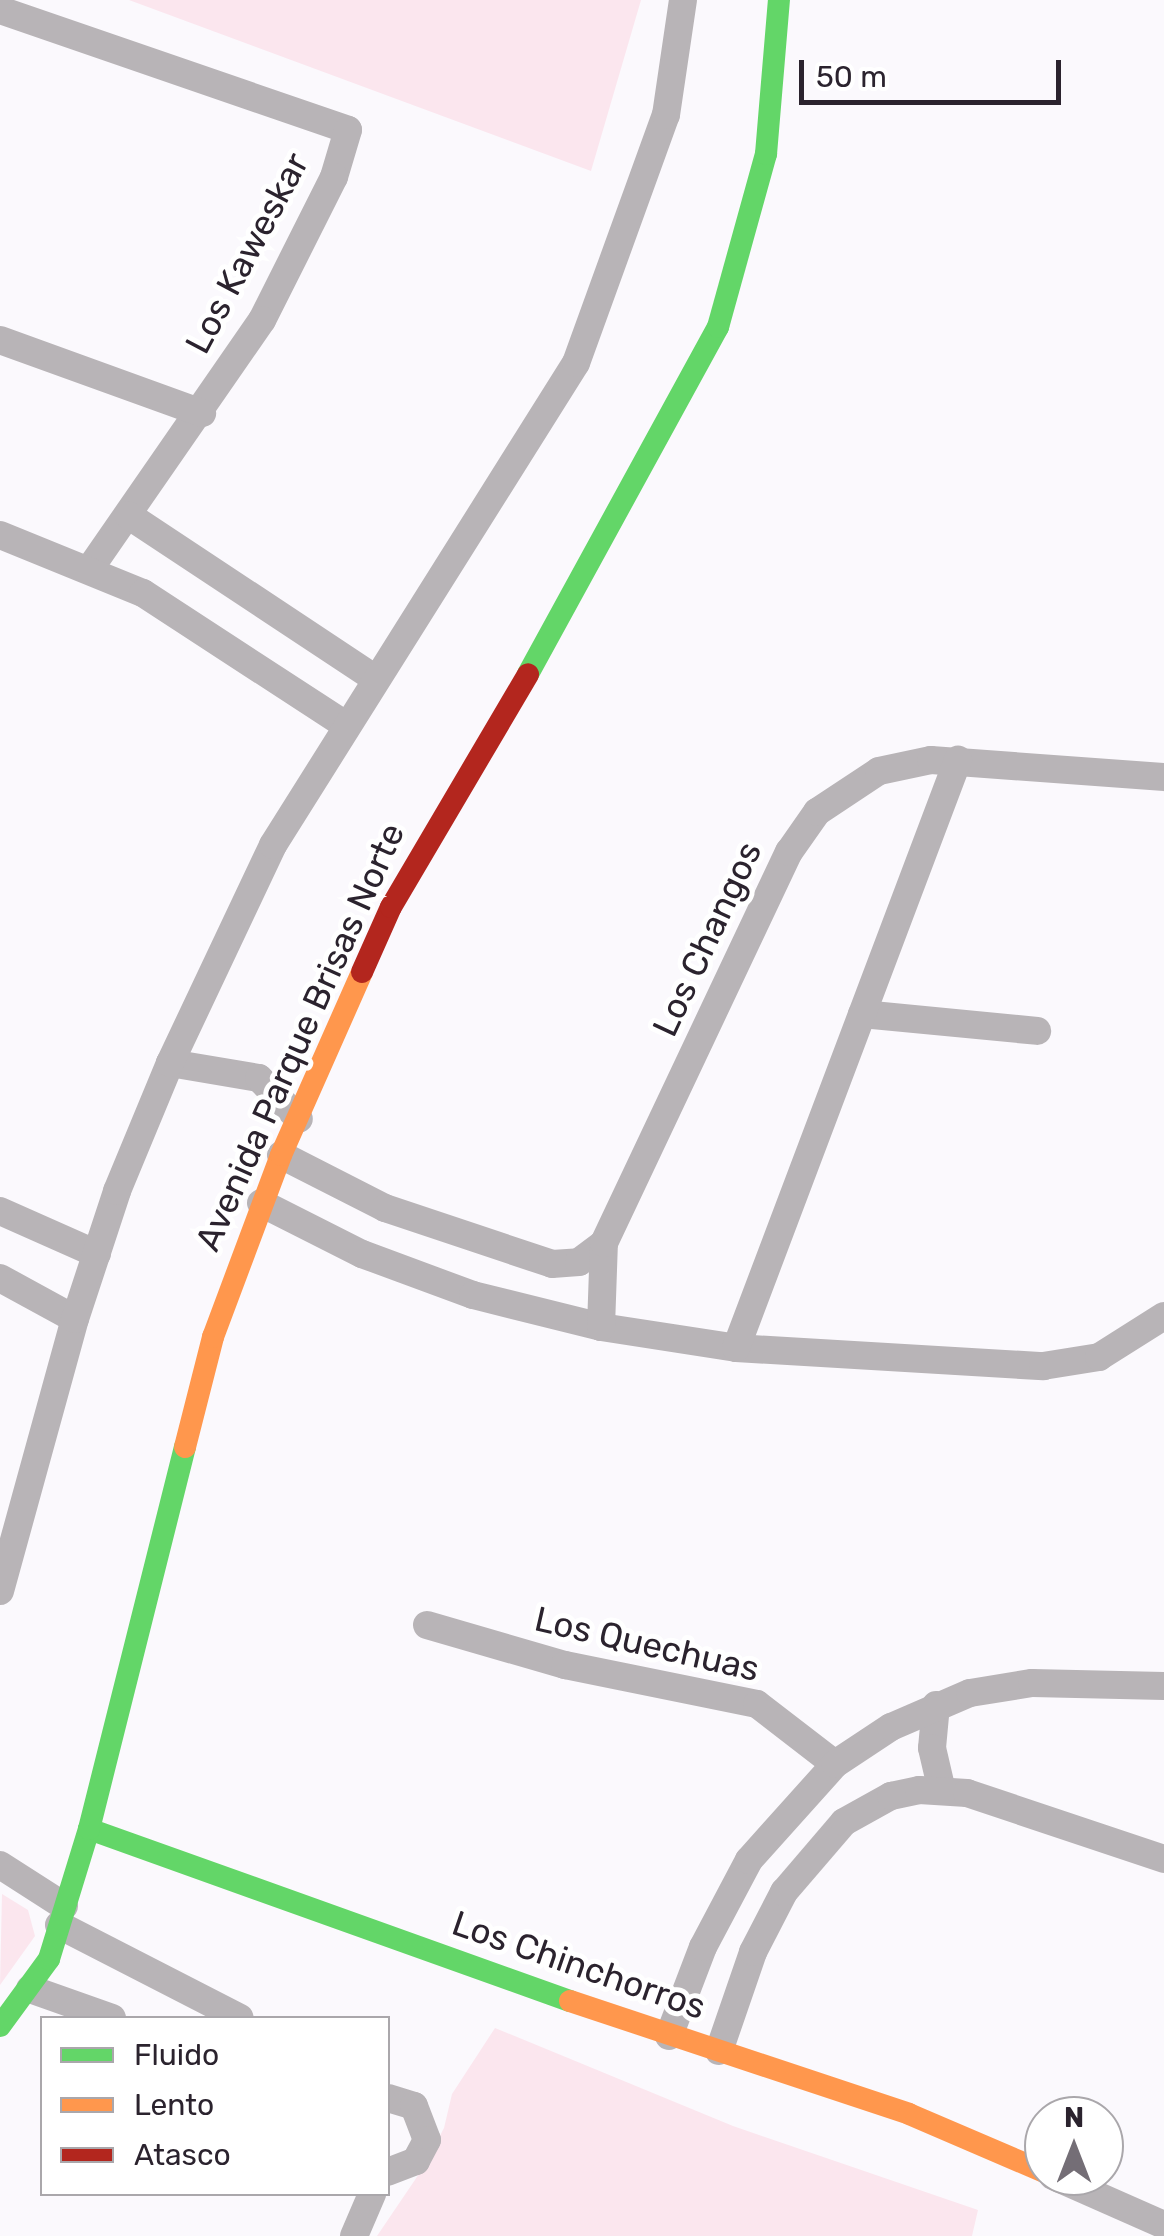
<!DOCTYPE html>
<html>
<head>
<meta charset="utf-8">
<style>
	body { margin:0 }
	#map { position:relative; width:1164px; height:2236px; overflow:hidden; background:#fbf9fd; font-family:Rubik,sans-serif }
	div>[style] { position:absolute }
	.green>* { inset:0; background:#fbe6ee }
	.street>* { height:28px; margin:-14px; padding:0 14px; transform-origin:14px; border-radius:14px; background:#b8b4b7 }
	.fast>* { height:22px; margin:-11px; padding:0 11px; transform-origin:11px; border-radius:11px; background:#63d668 }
	.slow>* { height:22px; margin:-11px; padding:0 11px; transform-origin:11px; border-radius:11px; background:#ff974d }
	.jam>* { height:22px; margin:-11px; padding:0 11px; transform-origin:11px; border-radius:11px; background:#b3261e }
	span { translate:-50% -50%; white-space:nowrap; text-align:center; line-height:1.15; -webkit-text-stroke:10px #fff; paint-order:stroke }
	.street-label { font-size:35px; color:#2b232e }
	.legend { position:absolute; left:40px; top:2016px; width:350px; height:180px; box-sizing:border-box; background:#fff; border:2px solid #aaa7ab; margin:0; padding:12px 18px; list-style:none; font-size:30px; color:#2b232e }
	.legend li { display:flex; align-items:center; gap:20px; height:50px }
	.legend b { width:50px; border:2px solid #aaa7ab }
	.north { position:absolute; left:1024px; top:2096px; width:100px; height:100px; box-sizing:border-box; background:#fff; border:2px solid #aaa7ab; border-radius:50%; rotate:0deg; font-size:28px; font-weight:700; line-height:40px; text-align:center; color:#2b232e }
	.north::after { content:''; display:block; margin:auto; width:35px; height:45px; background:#746e76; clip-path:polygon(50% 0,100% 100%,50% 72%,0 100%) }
	.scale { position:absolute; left:799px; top:60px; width:262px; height:45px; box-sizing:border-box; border:5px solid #2b232e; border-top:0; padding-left:12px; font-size:30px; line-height:35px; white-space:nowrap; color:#2b232e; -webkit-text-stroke:8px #fff; paint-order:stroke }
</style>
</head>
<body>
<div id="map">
	<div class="green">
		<div style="clip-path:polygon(129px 0,641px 0,591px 171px)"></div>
		<div style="clip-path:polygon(2px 1894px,28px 1910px,35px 1936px,0 1985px)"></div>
		<div style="clip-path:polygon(495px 2028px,733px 2126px,978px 2210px,972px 2236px,377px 2236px,423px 2168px,444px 2128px,452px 2094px)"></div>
	</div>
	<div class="street">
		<div style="left:0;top:10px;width:368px;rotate:19deg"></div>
		<div style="left:348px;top:130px;width:49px;rotate:106.6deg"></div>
		<div style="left:334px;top:177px;width:160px;rotate:116.7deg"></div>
		<div style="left:262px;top:320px;width:304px;rotate:124.7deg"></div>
		<div style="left:0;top:340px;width:215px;rotate:19.9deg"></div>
		<div style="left:128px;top:515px;width:295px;rotate:33.5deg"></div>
		<div style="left:0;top:535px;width:154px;rotate:22.1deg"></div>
		<div style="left:143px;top:593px;width:240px;rotate:33.1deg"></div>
		<div style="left:862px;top:1014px;width:176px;rotate:5.5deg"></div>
		<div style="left:170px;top:1063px;width:90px;rotate:9.6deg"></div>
		<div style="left:259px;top:1078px;width:57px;rotate:45.7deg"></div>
		<div style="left:281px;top:1155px;width:117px;rotate:27deg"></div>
		<div style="left:385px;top:1208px;width:176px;rotate:18.5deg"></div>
		<div style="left:552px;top:1264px;width:27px;rotate:-4deg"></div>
		<div style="left:579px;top:1262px;width:31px;rotate:-37deg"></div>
		<div style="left:261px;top:1203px;width:113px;rotate:26.8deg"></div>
		<div style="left:362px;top:1254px;width:118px;rotate:20.3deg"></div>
		<div style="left:473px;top:1295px;width:132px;rotate:14deg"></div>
		<div style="left:601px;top:1327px;width:137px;rotate:8.8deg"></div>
		<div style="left:736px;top:1348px;width:308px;rotate:3.4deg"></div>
		<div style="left:1043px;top:1366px;width:57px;rotate:-9.1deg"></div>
		<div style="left:1099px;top:1357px;width:77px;rotate:-32.2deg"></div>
		<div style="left:0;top:1211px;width:106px;rotate:23.9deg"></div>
		<div style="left:0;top:1278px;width:85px;rotate:28.7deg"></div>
		<div style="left:601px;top:1327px;width:84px;rotate:-88deg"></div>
		<div style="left:604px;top:1243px;width:433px;rotate:-64.7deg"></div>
		<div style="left:789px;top:852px;width:49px;rotate:-55deg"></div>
		<div style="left:817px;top:812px;width:74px;rotate:-33.5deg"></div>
		<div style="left:879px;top:771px;width:53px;rotate:-11.9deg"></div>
		<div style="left:931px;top:760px;width:234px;rotate:4.2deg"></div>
		<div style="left:736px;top:1348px;width:629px;rotate:-69.32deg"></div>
		<div style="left:0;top:1591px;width:282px;rotate:-74.6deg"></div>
		<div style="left:75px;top:1319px;width:135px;rotate:-71.8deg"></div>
		<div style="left:117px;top:1191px;width:139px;rotate:-67.5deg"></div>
		<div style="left:170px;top:1063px;width:241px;rotate:-64.7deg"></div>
		<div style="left:273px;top:845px;width:569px;rotate:-57.85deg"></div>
		<div style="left:576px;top:363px;width:264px;rotate:-70.1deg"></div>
		<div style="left:666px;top:115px;width:116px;rotate:-81.6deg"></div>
		<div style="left:427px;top:1625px;width:144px;rotate:16.2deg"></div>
		<div style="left:565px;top:1665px;width:196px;rotate:11.5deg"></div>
		<div style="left:757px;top:1704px;width:98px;rotate:37.6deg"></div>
		<div style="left:936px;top:1705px;width:43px;rotate:95.3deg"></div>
		<div style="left:932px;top:1748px;width:44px;rotate:76.9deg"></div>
		<div style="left:0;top:1865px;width:76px;rotate:32.6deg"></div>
		<div style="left:59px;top:1925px;width:203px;rotate:27.2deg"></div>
		<div style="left:30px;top:1989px;width:87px;rotate:19.5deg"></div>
		<div style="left:669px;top:2036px;width:95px;rotate:-69.1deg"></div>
		<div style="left:703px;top:1947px;width:98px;rotate:-62.1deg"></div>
		<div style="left:749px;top:1860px;width:129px;rotate:-48.1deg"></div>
		<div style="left:835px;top:1764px;width:67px;rotate:-33.5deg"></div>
		<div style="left:891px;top:1727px;width:86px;rotate:-23.3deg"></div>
		<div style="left:970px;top:1693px;width:63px;rotate:-9.2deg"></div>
		<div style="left:1032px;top:1683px;width:132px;rotate:1.3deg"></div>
		<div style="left:719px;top:2051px;width:105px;rotate:-71deg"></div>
		<div style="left:753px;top:1952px;width:68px;rotate:-62.7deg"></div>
		<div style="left:784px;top:1892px;width:92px;rotate:-49.4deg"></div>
		<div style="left:844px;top:1822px;width:54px;rotate:-29deg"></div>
		<div style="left:891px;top:1796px;width:29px;rotate:-12deg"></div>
		<div style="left:919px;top:1790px;width:48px;rotate:3.6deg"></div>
		<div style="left:967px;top:1793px;width:208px;rotate:18.5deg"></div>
		<div style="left:388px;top:2098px;width:27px;rotate:17deg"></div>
		<div style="left:414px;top:2106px;width:36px;rotate:69deg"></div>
		<div style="left:427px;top:2140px;width:24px;rotate:118deg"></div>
		<div style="left:416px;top:2161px;width:30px;rotate:159deg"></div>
		<div style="left:1053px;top:2176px;width:121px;rotate:23.8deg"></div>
		<div style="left:354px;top:2236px;width:46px;rotate:-66.8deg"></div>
	</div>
	<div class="fast">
		<div style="left:528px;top:674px;width:396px;rotate:-61.3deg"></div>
		<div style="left:718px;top:327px;width:180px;rotate:-74.5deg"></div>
		<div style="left:766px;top:154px;width:155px;rotate:-85.2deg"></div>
		<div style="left:89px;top:1829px;width:511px;rotate:19.68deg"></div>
		<div style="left:0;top:2026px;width:83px;rotate:-53.8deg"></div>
		<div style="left:49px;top:1959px;width:136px;rotate:-72.9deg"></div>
		<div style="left:89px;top:1829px;width:394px;rotate:-75.9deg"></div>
	</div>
	<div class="slow">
		<div style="left:185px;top:1447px;width:114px;rotate:-75.7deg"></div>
		<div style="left:213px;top:1337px;width:194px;rotate:-69.5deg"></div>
		<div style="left:281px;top:1155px;width:200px;rotate:-66.1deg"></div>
		<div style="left:570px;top:2001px;width:357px;rotate:18.4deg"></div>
		<div style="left:909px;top:2114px;width:147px;rotate:23.2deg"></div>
	</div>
	<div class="jam">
		<div style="left:362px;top:972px;width:71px;rotate:-66deg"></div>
		<div style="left:391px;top:907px;width:270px;rotate:-59.5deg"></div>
	</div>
	<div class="street-label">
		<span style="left:247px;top:253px;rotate:-62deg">Los Kaweskar</span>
		<span style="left:707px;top:939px;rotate:-65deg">Los Changos</span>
		<span style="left:300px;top:1037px;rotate:-66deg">Avenida Parque Brisas Norte</span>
		<span style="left:647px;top:1644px;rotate:13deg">Los Quechuas</span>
		<span style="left:579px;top:1965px;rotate:19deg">Los Chinchorros</span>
	</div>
	<ul class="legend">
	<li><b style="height:12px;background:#63d668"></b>Fluido</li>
	<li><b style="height:12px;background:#ff974d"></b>Lento</li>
	<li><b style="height:12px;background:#b3261e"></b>Atasco</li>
	</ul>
	<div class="north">N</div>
	<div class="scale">50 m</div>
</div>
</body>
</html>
